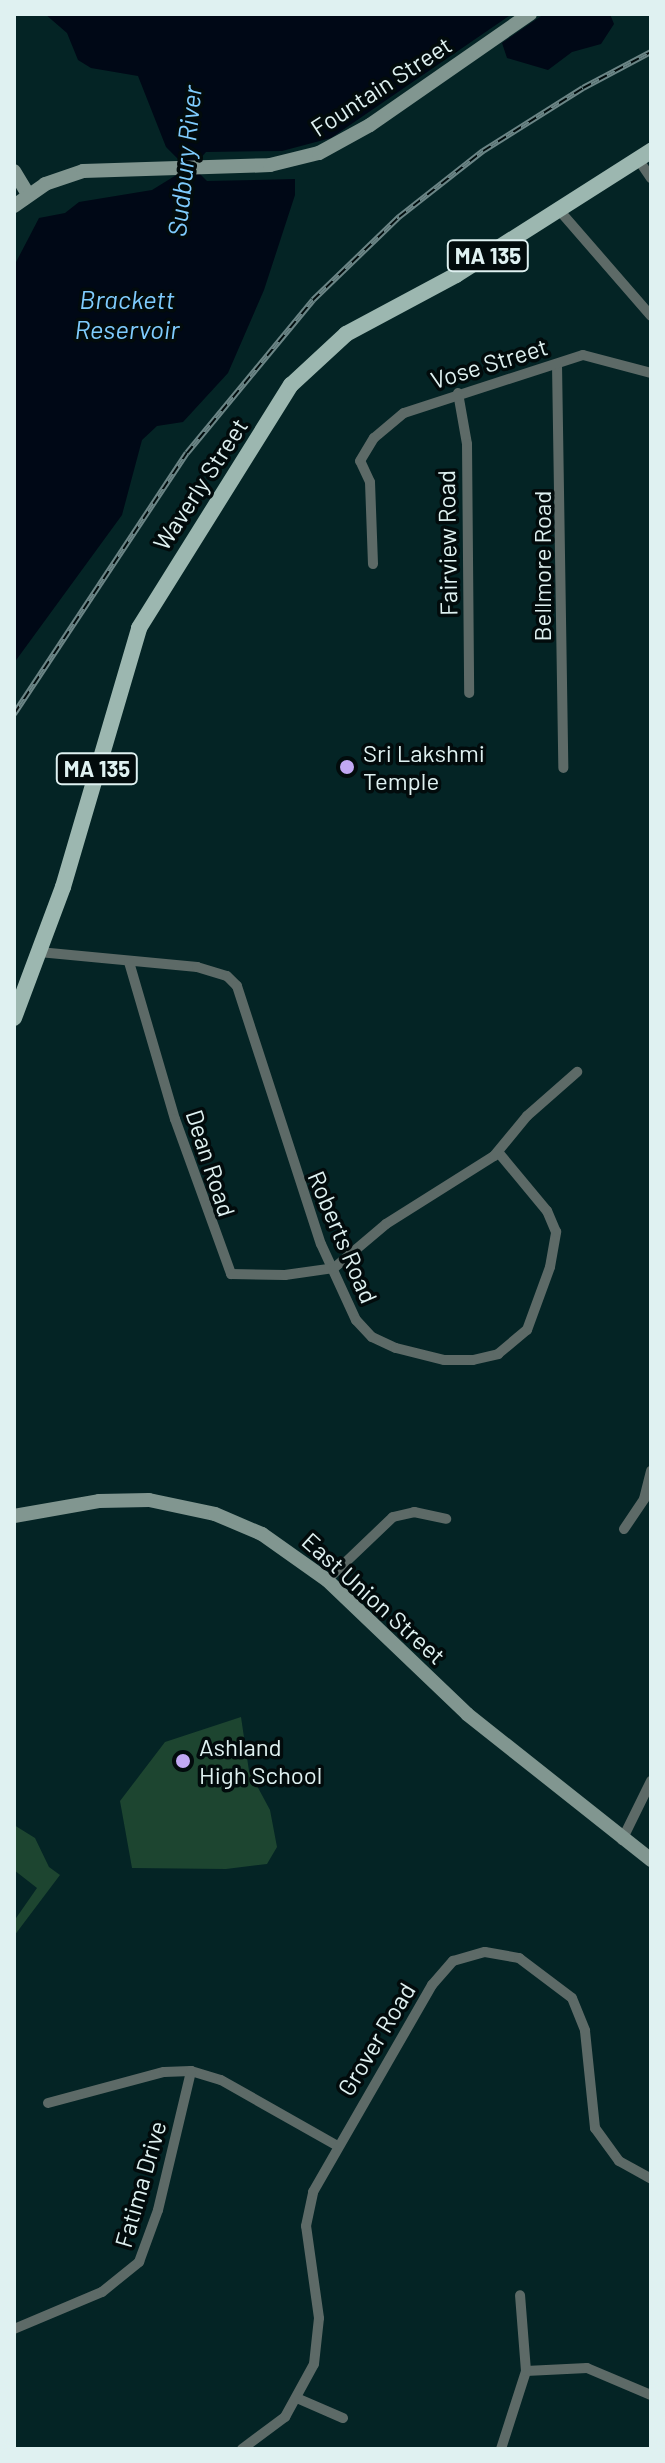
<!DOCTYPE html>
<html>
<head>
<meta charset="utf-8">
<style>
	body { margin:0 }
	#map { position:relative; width:665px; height:2463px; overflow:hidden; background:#042425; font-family:Barlow,sans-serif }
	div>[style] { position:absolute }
	.green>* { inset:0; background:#1d4530 }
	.water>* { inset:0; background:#000816 }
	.street>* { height:10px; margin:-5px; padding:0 5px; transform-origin:5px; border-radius:5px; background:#5d6a67 }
	.secondary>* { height:14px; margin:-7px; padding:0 7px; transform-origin:7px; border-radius:7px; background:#819690 }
	.primary>* { height:16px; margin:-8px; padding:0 8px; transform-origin:8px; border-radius:8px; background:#9cb7b0 }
	.rail>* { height:6px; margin-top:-3px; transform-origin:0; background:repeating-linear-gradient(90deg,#020b0c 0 9px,#6c8586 0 18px); box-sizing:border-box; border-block:2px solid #6c8586 }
	.dots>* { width:22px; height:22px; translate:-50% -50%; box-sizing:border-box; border:4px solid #020b0c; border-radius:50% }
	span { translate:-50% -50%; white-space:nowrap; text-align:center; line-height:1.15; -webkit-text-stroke:7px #020b0c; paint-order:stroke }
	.shield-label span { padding:2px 6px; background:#020b0c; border:2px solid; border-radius:6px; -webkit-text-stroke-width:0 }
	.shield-label { font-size:22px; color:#dff1f1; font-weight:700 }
	.street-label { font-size:24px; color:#dff1f1 }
	.poi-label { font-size:24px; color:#dff1f1 }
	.left { translate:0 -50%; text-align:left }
	.water-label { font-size:26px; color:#7fccfe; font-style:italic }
	.frame { position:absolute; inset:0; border:16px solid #dff1f1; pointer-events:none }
</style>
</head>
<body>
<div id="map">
	<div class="green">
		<div style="clip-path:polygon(241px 1717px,249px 1771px,270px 1810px,277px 1847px,267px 1864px,226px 1869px,132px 1868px,120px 1801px,165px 1742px)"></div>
		<div style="clip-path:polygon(14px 1825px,35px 1838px,49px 1867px,60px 1875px,14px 1936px,14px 1921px,37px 1888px,14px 1870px)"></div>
	</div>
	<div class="water">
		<div style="clip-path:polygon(45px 14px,512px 14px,331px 138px,282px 151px,206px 152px,199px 160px,199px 173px,207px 181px,295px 179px,295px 195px,264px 290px,228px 373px,183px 422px,157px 426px,142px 440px,122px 515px,14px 663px,14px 266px,39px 218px,65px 213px,79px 202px,152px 190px,178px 174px,178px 159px,166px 147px,138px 76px,91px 68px,78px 60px,67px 33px)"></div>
		<div style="clip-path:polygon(544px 14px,610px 14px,614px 24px,601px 44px,572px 52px,548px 70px,507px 58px,502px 43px)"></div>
	</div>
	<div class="street">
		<div style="left:638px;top:159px;width:23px;rotate:56deg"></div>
		<div style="left:559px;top:210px;width:140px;rotate:49deg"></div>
		<div style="left:557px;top:364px;width:404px;rotate:89.1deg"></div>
		<div style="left:458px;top:393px;width:52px;rotate:80deg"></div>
		<div style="left:467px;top:444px;width:249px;rotate:89.5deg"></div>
		<div style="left:373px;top:564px;width:82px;rotate:-92.1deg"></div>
		<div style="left:370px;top:482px;width:23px;rotate:-115deg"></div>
		<div style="left:360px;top:461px;width:27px;rotate:-59deg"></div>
		<div style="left:374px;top:438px;width:39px;rotate:-40deg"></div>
		<div style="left:404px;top:413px;width:188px;rotate:-18deg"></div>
		<div style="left:583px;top:355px;width:70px;rotate:14.8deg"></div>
		<div style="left:39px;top:952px;width:159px;rotate:5.4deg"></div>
		<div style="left:197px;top:967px;width:31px;rotate:17deg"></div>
		<div style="left:227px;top:976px;width:14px;rotate:45deg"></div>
		<div style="left:237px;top:986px;width:271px;rotate:72deg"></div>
		<div style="left:321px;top:1244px;width:84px;rotate:65.3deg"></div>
		<div style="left:356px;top:1320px;width:23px;rotate:47deg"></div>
		<div style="left:372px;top:1337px;width:26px;rotate:25deg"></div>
		<div style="left:396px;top:1348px;width:49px;rotate:14deg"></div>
		<div style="left:444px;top:1360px;width:29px"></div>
		<div style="left:473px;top:1360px;width:26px;rotate:-13deg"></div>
		<div style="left:498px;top:1354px;width:38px;rotate:-40deg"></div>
		<div style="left:527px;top:1330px;width:67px;rotate:-69.9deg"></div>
		<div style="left:550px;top:1267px;width:36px;rotate:-80deg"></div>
		<div style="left:556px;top:1232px;width:23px;rotate:-113deg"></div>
		<div style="left:547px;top:1211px;width:77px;rotate:-129.7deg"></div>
		<div style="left:129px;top:962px;width:164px;rotate:73.7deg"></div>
		<div style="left:175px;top:1119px;width:165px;rotate:70.1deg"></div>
		<div style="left:231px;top:1274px;width:54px;rotate:1.1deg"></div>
		<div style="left:285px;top:1275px;width:49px;rotate:-8.1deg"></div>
		<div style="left:334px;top:1268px;width:68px;rotate:-40.2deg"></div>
		<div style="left:386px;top:1224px;width:128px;rotate:-32.2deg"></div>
		<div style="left:494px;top:1156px;width:52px;rotate:-50.5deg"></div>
		<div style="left:527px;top:1116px;width:67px;rotate:-41.3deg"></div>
		<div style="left:624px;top:1529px;width:36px;rotate:-56deg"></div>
		<div style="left:644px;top:1499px;width:29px;rotate:-76deg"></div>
		<div style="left:327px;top:1580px;width:91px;rotate:-43.7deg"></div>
		<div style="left:393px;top:1517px;width:22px;rotate:-13deg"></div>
		<div style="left:414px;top:1512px;width:33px;rotate:12deg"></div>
		<div style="left:622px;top:1840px;width:66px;rotate:-63.8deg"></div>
		<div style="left:48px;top:2103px;width:120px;rotate:-15deg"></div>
		<div style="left:164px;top:2072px;width:27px;rotate:-2deg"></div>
		<div style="left:191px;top:2071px;width:31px;rotate:17deg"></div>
		<div style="left:221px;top:2080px;width:132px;rotate:29.5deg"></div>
		<div style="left:14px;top:2329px;width:95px;rotate:-22.8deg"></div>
		<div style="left:102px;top:2292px;width:48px;rotate:-39deg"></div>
		<div style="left:139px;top:2262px;width:55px;rotate:-69.9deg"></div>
		<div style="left:158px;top:2210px;width:143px;rotate:-76.6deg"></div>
		<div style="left:526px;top:2371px;width:61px;rotate:-2.8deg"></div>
		<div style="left:587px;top:2368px;width:69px;rotate:22.9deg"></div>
		<div style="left:299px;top:2399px;width:48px;rotate:23.4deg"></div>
		<div style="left:242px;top:2449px;width:54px;rotate:-36.7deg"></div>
		<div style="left:285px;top:2417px;width:60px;rotate:-61.3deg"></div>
		<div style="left:314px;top:2364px;width:46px;rotate:-83.8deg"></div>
		<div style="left:319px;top:2318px;width:93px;rotate:-98deg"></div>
		<div style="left:306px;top:2226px;width:35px;rotate:-78deg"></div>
		<div style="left:313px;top:2192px;width:239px;rotate:-60.1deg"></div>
		<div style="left:432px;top:1985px;width:32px;rotate:-49deg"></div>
		<div style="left:453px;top:1961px;width:33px;rotate:-16deg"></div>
		<div style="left:485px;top:1952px;width:35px;rotate:10deg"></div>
		<div style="left:519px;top:1958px;width:66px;rotate:37deg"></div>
		<div style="left:572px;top:1998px;width:35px;rotate:68deg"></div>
		<div style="left:585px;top:2031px;width:98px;rotate:84.1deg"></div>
		<div style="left:595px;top:2128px;width:41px;rotate:54deg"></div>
		<div style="left:619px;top:2161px;width:37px;rotate:29deg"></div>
		<div style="left:501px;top:2449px;width:82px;rotate:-72.2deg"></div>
		<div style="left:526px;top:2371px;width:76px;rotate:-94.5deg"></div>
	</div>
	<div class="secondary">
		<div style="left:14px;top:171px;width:27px;rotate:59deg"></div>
		<div style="left:14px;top:206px;width:38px;rotate:-35deg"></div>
		<div style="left:45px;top:184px;width:40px;rotate:-18.9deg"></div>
		<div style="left:83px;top:171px;width:187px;rotate:-1.8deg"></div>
		<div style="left:270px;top:165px;width:50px;rotate:-13.8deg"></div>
		<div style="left:319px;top:153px;width:58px;rotate:-28.8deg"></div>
		<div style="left:370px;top:125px;width:195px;rotate:-34.8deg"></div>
		<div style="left:14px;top:1516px;width:86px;rotate:-10deg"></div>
		<div style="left:99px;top:1501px;width:50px;rotate:-1.1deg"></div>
		<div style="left:149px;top:1500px;width:67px;rotate:12deg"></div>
		<div style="left:215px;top:1514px;width:51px;rotate:23.1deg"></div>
		<div style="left:262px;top:1534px;width:80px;rotate:35.3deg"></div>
		<div style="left:327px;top:1580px;width:194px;rotate:43.7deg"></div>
		<div style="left:467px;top:1714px;width:235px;rotate:38.4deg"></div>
	</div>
	<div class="primary">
		<div style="left:14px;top:1018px;width:140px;rotate:-69.5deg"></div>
		<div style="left:63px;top:887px;width:270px;rotate:-73.6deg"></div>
		<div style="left:139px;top:628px;width:287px;rotate:-58deg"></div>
		<div style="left:291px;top:385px;width:75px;rotate:-42.8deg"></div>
		<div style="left:346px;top:334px;width:125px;rotate:-28.2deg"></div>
		<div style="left:456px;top:275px;width:231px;rotate:-32.5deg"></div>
	</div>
	<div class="rail">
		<div style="left:14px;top:714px;width:313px;rotate:-56.5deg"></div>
		<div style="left:187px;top:453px;width:198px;rotate:-50.5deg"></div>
		<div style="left:313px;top:300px;width:120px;rotate:-44deg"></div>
		<div style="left:399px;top:217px;width:107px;rotate:-38.2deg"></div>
		<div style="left:483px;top:151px;width:118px;rotate:-32.2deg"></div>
		<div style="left:583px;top:88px;width:77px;rotate:-27.9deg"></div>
	</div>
	<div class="dots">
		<div style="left:347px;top:767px;background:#c1a8f3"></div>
		<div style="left:183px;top:1761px;background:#c1a8f3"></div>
	</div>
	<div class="shield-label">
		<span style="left:488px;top:256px">MA 135</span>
		<span style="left:97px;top:769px">MA 135</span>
	</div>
	<div class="street-label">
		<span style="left:381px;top:86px;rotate:-33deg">Fountain Street</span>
		<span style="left:489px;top:363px;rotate:-17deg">Vose Street</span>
		<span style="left:200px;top:484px;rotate:-57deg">Waverly Street</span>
		<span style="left:447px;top:543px;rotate:-91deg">Fairview Road</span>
		<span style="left:542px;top:566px;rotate:-90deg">Bellmore Road</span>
		<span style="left:211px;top:1163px;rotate:72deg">Dean Road</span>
		<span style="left:343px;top:1237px;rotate:67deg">Roberts Road</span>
		<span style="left:374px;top:1598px;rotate:42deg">East Union Street</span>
		<span style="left:376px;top:2039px;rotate:-59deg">Grover Road</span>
		<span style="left:140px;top:2184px;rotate:-74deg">Fatima Drive</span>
	</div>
	<div class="poi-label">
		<span class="left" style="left:363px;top:767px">Sri Lakshmi<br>Temple</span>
		<span class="left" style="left:199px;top:1761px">Ashland<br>High School</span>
	</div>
	<div class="water-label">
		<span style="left:184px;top:161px;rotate:-84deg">Sudbury River</span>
		<span style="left:127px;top:314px">Brackett<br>Reservoir</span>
	</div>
	<div class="frame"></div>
</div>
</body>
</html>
